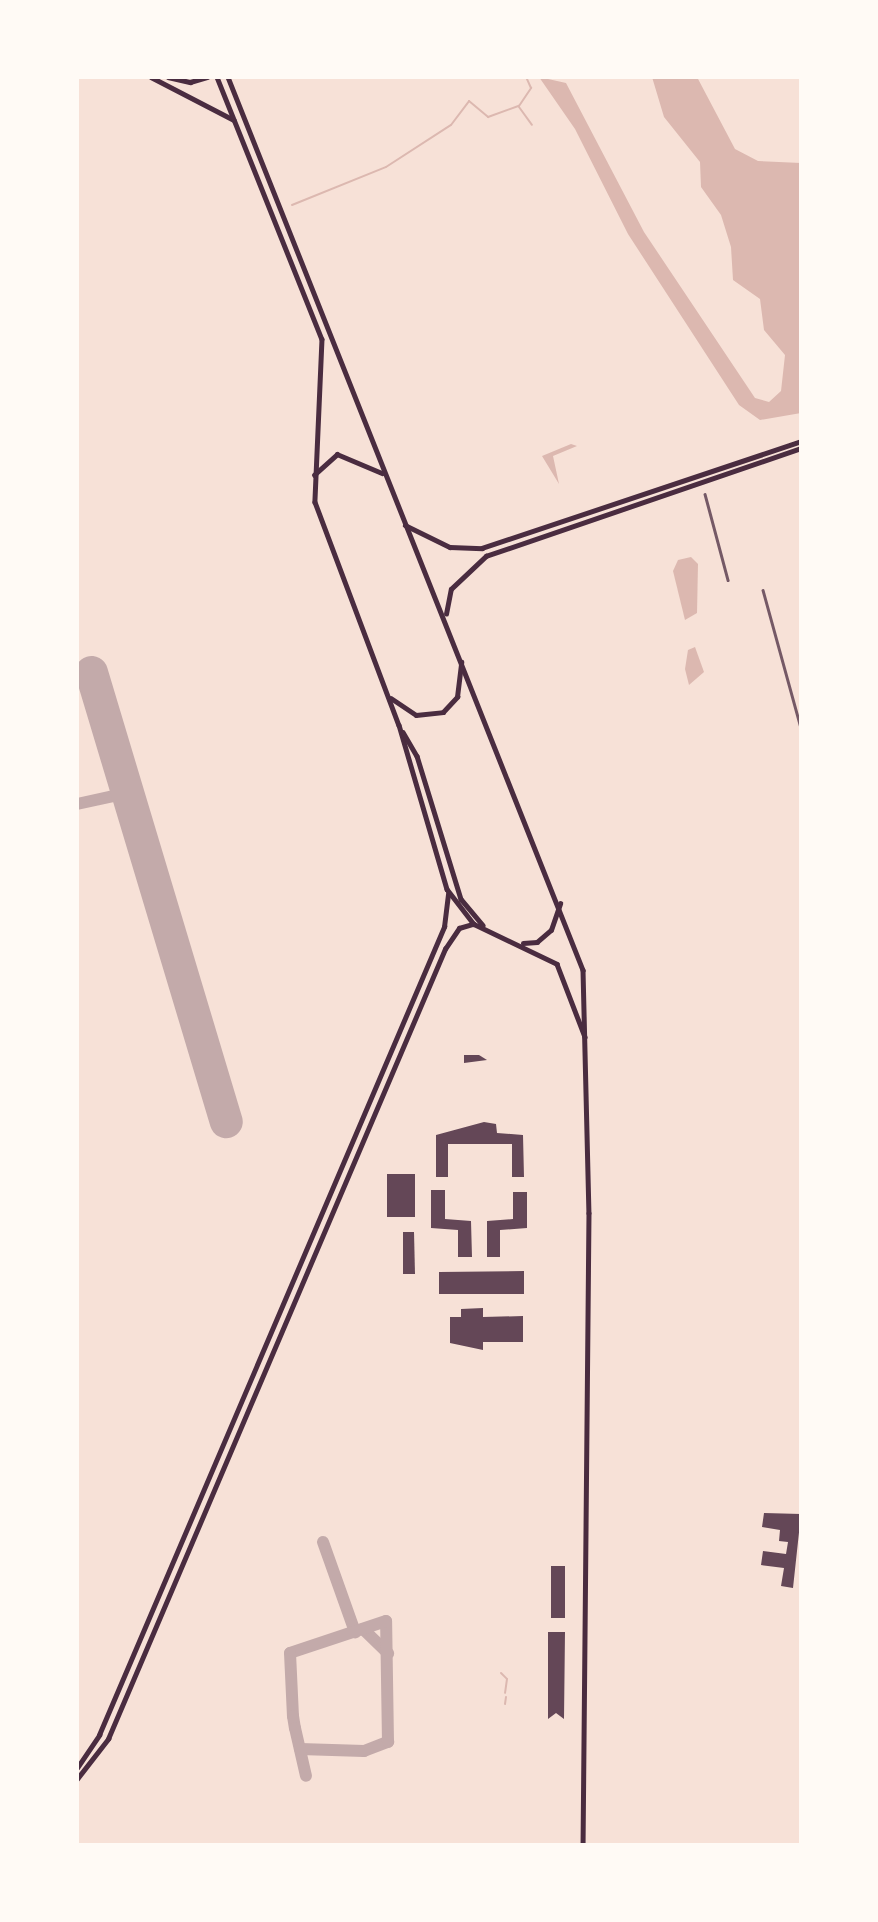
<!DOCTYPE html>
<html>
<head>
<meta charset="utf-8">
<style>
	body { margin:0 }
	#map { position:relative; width:878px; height:1922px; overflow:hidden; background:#f7e1d7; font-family:"Roboto Condensed",sans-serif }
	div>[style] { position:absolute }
	.water>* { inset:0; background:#dcb8b0 }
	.stream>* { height:2px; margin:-1px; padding:0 1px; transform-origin:1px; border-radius:1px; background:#dcb8b0 }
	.taxiway>* { height:12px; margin:-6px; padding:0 6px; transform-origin:6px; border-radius:6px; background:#c3aaaa }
	.runway>* { height:33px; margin:-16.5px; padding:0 16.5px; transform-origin:16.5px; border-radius:16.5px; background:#c3aaaa }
	.building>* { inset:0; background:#644757 }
	.pedestrian>* { height:2.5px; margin:-1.25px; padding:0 1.25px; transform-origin:1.25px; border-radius:1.25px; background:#755966 }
	.secondary>* { height:4.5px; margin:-2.25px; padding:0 2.25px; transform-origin:2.25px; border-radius:2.25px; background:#4a2c40 }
	.primary>* { height:4.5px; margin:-2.25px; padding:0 2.25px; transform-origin:2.25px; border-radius:2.25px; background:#4a2c40 }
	span { translate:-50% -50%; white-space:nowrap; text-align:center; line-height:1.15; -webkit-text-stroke:5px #fffaf5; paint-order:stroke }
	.frame { position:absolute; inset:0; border:79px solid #fffaf5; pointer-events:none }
</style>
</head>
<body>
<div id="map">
	<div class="water">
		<div style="clip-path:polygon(539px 77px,566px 83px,644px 232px,755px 398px,769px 402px,781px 391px,785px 355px,764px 330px,760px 299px,733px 280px,731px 247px,721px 215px,701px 187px,700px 162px,664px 117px,652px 77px,697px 77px,735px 149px,758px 161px,801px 163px,801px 413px,760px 420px,739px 405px,628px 234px,575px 129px)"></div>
		<div style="clip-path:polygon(571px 444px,577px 446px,553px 456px,559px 484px,542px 456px)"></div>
		<div style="clip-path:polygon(691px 557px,698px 564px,697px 613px,685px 620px,673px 571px,678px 560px)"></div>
		<div style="clip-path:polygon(695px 647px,704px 672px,689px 685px,685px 669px,688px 650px)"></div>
	</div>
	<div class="stream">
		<div style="left:519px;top:107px;width:22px;rotate:54deg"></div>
		<div style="left:292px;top:205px;width:101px;rotate:-22deg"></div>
		<div style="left:386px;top:167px;width:77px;rotate:-32.9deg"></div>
		<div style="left:451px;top:125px;width:30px;rotate:-53deg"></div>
		<div style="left:469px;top:101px;width:25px;rotate:40deg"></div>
		<div style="left:488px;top:117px;width:33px;rotate:-20deg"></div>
		<div style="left:519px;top:106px;width:22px;rotate:-56deg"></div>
		<div style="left:531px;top:88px;width:12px;rotate:-114deg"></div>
		<div style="left:501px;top:1673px;width:8px;rotate:45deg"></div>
		<div style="left:507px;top:1679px;width:14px;rotate:98deg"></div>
		<div style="left:505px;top:1704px;width:7px;rotate:-82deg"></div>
	</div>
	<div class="taxiway">
		<div style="left:77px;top:804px;width:51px;rotate:-12.4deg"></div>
		<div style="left:323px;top:1542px;width:96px;rotate:70.4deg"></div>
		<div style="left:363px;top:1629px;width:35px;rotate:44deg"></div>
		<div style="left:300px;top:1749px;width:64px;rotate:1.8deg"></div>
		<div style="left:364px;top:1751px;width:26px;rotate:-21deg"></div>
		<div style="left:388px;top:1742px;width:121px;rotate:-90.9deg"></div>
		<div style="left:386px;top:1621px;width:101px;rotate:161.6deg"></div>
		<div style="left:290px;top:1653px;width:63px;rotate:87.3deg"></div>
		<div style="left:293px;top:1716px;width:12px;rotate:81deg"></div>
		<div style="left:295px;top:1728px;width:49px;rotate:77.1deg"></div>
	</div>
	<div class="runway">
		<div style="left:91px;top:672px;width:469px;rotate:73.3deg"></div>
	</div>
	<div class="building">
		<div style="clip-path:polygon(464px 1055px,479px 1055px,487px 1060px,464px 1063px)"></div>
		<div style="clip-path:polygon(484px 1122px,496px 1124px,497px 1133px,523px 1135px,524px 1177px,512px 1177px,512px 1144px,448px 1144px,448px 1177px,436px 1177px,436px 1135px)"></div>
		<div style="clip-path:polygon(387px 1174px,415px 1174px,415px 1217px,387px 1217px)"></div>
		<div style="clip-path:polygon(431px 1190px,445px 1190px,445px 1219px,471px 1221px,472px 1257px,458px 1257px,458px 1230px,431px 1228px)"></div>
		<div style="clip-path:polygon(513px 1192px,527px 1192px,527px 1228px,500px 1230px,500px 1257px,487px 1257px,487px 1221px,513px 1219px)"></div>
		<div style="clip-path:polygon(403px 1232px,414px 1232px,415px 1274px,403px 1274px)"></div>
		<div style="clip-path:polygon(524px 1271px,524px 1294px,439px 1294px,439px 1272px)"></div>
		<div style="clip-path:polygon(483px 1308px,483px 1317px,523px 1316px,523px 1342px,483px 1342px,483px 1350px,450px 1343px,450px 1317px,461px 1317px,461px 1309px)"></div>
		<div style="clip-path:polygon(764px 1513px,801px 1514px,793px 1588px,781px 1586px,784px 1568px,761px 1565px,763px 1551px,786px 1554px,788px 1542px,779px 1541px,780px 1530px,762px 1527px)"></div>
		<div style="clip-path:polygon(551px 1566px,565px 1566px,565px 1618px,551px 1618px)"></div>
		<div style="clip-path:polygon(548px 1632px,565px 1632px,564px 1719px,556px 1713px,548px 1719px)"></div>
	</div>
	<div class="pedestrian">
		<div style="left:705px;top:494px;width:89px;rotate:75deg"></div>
		<div style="left:763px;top:590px;width:143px;rotate:74.6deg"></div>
	</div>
	<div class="secondary">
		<div style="left:151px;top:77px;width:93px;rotate:27.4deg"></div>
		<div style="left:168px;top:77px;width:23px;rotate:13deg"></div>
		<div style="left:190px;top:82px;width:18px;rotate:-16deg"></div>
	</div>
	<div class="primary">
		<div style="left:217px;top:77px;width:282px;rotate:68.2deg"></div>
		<div style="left:322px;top:339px;width:163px;rotate:92.5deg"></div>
		<div style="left:315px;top:502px;width:238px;rotate:69.4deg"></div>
		<div style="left:399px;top:725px;width:171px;rotate:73.7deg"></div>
		<div style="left:447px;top:889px;width:44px;rotate:52.4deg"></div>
		<div style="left:474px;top:924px;width:92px;rotate:25.7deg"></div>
		<div style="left:557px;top:964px;width:78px;rotate:69deg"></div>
		<div style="left:228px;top:77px;width:961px;rotate:68.32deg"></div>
		<div style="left:583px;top:970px;width:243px;rotate:88.6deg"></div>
		<div style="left:589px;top:1213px;width:632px;rotate:90.54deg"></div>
		<div style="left:314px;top:475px;width:31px;rotate:-42deg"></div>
		<div style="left:337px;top:454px;width:49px;rotate:22.9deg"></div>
		<div style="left:405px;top:525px;width:50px;rotate:26.1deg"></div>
		<div style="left:450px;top:547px;width:32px;rotate:2deg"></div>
		<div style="left:482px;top:548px;width:336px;rotate:-18.5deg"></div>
		<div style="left:446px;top:614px;width:25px;rotate:-79deg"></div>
		<div style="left:451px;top:589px;width:48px;rotate:-43.3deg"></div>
		<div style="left:486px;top:556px;width:333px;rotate:-18.9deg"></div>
		<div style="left:391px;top:698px;width:30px;rotate:34deg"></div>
		<div style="left:416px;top:715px;width:27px;rotate:-6deg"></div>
		<div style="left:443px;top:712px;width:21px;rotate:-47deg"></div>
		<div style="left:457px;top:697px;width:35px;rotate:-83deg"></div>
		<div style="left:403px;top:732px;width:28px;rotate:60deg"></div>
		<div style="left:417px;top:756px;width:150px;rotate:72.9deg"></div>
		<div style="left:461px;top:899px;width:34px;rotate:50deg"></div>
		<div style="left:523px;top:943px;width:14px;rotate:-4deg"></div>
		<div style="left:537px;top:942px;width:18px;rotate:-41deg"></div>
		<div style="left:551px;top:930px;width:28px;rotate:-71deg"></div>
		<div style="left:77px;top:1768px;width:40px;rotate:-56deg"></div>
		<div style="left:99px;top:1735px;width:879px;rotate:-66.88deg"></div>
		<div style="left:444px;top:927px;width:34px;rotate:-83deg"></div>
		<div style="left:77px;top:1779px;width:51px;rotate:-52.2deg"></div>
		<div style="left:108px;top:1739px;width:859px;rotate:-66.9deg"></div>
		<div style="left:445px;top:949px;width:25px;rotate:-56deg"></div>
		<div style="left:459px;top:928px;width:15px;rotate:-16deg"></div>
	</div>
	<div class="frame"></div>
</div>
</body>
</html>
